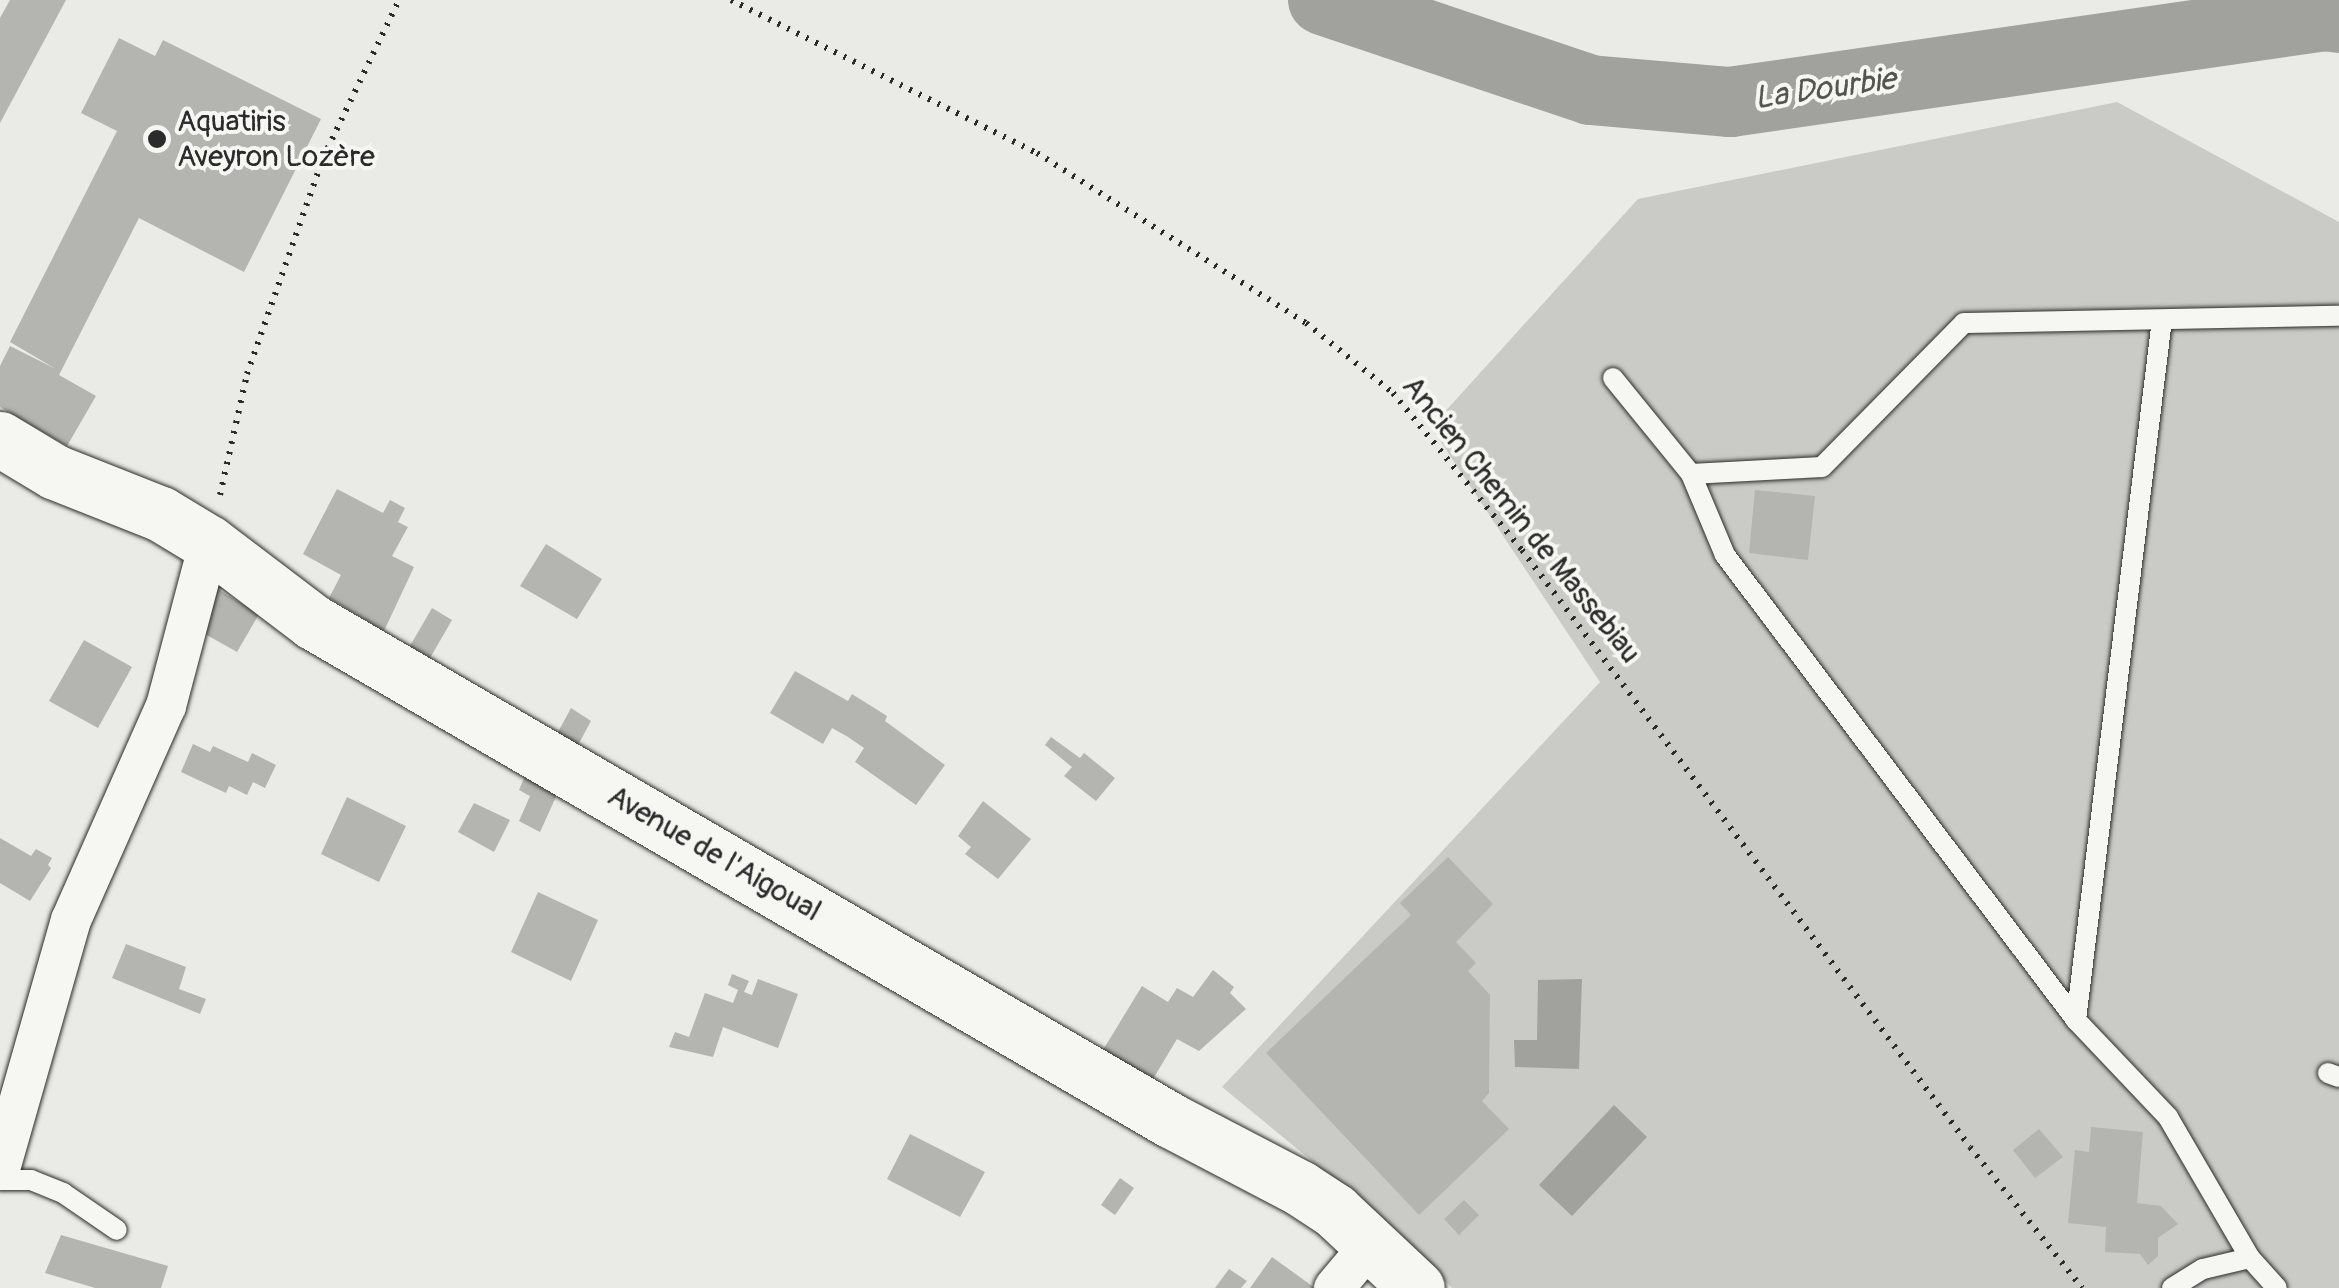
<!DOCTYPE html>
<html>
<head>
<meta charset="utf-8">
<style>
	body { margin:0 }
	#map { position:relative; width:2339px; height:1288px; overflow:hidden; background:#eaeae6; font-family:Pangolin,sans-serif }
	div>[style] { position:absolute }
	.green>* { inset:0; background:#cacac7 }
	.water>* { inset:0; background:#a1a19e }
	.river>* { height:70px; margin:-35px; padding:0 35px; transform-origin:35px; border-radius:35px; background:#a1a19e }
	.building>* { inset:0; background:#b4b4b1 }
	.path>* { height:6px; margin-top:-3px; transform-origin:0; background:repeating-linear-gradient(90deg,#2b2b2b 0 2.5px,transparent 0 10.5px) }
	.roads { filter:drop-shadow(0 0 2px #2b2b2b) drop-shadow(0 0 2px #2b2b2b) }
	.lane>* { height:20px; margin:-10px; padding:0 10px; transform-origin:10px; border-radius:10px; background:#f6f6f2 }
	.street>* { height:40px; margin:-20px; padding:0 20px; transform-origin:20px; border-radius:20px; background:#f6f6f2 }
	.secondary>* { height:55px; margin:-27.5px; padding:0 27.5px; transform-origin:27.5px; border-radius:27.5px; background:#f6f6f2 }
	.dots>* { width:28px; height:28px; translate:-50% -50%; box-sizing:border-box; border:5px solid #f6f6f2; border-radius:50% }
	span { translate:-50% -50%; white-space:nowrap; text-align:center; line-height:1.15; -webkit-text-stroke:8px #f6f6f2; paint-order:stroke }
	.poi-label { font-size:30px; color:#2b2b2b }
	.left { translate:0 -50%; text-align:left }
	.street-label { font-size:30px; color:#2b2b2b }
	.water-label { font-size:32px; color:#545453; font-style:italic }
</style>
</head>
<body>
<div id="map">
	<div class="green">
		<div style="clip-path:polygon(2117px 102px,2339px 222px,2339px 1288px,1452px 1288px,1396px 1230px,1222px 1087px,1600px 682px,1431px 427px,1638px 199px)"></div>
	</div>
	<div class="water">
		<div style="clip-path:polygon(1582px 979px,1579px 1069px,1515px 1067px,1514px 1040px,1537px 1040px,1538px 980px)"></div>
		<div style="clip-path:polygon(1614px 1105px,1647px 1137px,1572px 1216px,1539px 1185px)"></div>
	</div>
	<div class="river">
		<div style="left:1323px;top:0;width:282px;rotate:18.6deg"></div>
		<div style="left:1590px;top:90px;width:141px;rotate:4.9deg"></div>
		<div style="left:1730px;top:102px;width:601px;rotate:-8.22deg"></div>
		<div style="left:2325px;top:16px;width:14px;rotate:8deg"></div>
	</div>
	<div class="building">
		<div style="clip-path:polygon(10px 0,66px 0,0 123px,0 18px)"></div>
		<div style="clip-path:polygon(119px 38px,155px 56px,163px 40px,321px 119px,244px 272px,139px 218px,59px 375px,96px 396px,67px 446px,0 407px,0 366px,10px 346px,56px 369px,10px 342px,117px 131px,81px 113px)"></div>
		<div style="clip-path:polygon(337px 489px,383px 513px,390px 500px,405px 508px,398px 522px,408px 527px,392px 556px,414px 567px,384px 631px,329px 598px,341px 575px,303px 554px)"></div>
		<div style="clip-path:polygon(1755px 490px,1815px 496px,1808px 560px,1749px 553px)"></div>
		<div style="clip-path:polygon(546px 544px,602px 579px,577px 619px,520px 586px)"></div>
		<div style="clip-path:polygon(206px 582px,259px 614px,237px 652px,205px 634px)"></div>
		<div style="clip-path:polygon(432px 608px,452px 620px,430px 658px,410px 646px)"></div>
		<div style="clip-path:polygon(84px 640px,132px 667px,98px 728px,49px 701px)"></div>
		<div style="clip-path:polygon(795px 671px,848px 701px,852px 694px,887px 716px,885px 721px,945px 765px,916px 805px,855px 762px,864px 748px,848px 737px,832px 728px,823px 744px,770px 713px)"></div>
		<div style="clip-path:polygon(571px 708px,591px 721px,578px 745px,557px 734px)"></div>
		<div style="clip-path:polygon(1051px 737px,1080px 758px,1084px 753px,1115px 778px,1096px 801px,1064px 776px,1072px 767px,1045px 745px)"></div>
		<div style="clip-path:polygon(193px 744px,210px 752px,213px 746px,248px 762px,252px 753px,276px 765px,265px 788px,253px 782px,247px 795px,229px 786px,226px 793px,181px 772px)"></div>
		<div style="clip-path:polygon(528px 769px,560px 788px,540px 832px,519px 821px,530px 796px,519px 790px)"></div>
		<div style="clip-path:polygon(347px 797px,406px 826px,379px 882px,321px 854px)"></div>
		<div style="clip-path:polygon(983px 801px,1031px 839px,998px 879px,965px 854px,971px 847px,958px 836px)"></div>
		<div style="clip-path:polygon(474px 803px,510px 820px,494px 852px,458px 832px)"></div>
		<div style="clip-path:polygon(0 838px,31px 856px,36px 849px,52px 858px,48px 865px,51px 868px,30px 901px,0 883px)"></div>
		<div style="clip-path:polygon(1448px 857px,1493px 904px,1456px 942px,1476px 963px,1468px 971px,1490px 995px,1489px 1093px,1482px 1101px,1509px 1129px,1419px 1215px,1266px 1053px,1411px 915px,1400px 903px)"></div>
		<div style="clip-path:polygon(538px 892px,598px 920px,571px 981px,511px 952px)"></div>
		<div style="clip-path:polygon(126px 944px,186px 967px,179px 989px,206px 999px,200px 1014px,112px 978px)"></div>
		<div style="clip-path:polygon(1213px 970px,1234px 987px,1230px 993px,1246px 1009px,1199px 1051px,1177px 1039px,1153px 1079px,1103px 1050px,1142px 986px,1168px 1002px,1177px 988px,1193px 997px)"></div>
		<div style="clip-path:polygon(732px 974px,749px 981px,744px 992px,752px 995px,758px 979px,798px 994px,778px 1048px,723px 1027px,713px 1057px,669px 1047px,675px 1032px,689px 1037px,705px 993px,733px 1003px,738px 990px,728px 985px)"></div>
		<div style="clip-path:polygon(2091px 1127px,2143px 1132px,2137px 1203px,2161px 1206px,2178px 1224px,2158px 1238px,2158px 1256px,2148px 1265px,2140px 1254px,2105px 1252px,2106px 1227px,2068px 1223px,2075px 1150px,2089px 1152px)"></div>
		<div style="clip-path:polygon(2039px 1129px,2063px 1157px,2035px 1178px,2013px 1150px)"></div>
		<div style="clip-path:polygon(910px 1134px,985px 1172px,960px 1217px,887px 1179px)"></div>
		<div style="clip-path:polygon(1120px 1178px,1134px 1188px,1115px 1215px,1101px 1205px)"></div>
		<div style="clip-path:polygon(1464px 1200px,1479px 1215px,1459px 1235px,1444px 1219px)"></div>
		<div style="clip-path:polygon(61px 1235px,168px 1266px,161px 1288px,95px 1288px,45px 1273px)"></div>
		<div style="clip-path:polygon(1272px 1257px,1315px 1288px,1250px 1288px)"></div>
		<div style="clip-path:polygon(1229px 1269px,1247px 1281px,1241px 1288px,1215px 1288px)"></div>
	</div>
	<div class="path">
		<div style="left:731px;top:0;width:342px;rotate:26.6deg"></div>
		<div style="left:1037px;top:153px;width:318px;rotate:32.3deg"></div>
		<div style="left:1306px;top:323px;width:112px;rotate:38.8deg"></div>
		<div style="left:1393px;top:393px;width:203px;rotate:50.6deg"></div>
		<div style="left:1522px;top:550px;width:746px;rotate:53.11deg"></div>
		<div style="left:1970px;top:1147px;width:180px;rotate:51.5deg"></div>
		<div style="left:220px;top:495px;width:124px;rotate:-77.4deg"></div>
		<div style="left:247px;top:374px;width:229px;rotate:-70.6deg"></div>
		<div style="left:323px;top:158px;width:175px;rotate:-64.3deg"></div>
	</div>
	<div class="roads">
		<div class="lane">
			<div style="left:1613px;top:378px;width:124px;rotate:50.9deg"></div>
			<div style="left:2076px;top:1020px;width:705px;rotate:-83deg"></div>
			<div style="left:2328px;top:1073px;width:12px;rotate:20deg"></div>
			<div style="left:0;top:1180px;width:31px"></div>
			<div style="left:31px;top:1180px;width:35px;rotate:22deg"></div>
			<div style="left:63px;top:1193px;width:65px;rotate:34.4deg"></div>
			<div style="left:2250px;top:1258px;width:163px;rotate:-120.2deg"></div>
			<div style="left:2168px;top:1117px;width:134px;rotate:-133.5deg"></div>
			<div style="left:2076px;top:1020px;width:583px;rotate:-127.05deg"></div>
			<div style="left:1725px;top:555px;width:88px;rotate:-112.8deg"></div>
			<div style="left:1691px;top:474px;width:131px;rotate:-3.1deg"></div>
			<div style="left:1822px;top:467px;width:202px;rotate:-45.4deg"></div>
			<div style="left:1964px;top:323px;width:375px;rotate:-1.1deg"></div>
			<div style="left:2172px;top:1288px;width:36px;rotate:-32deg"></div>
			<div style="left:2203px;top:1269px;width:48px;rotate:-13.2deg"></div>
			<div style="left:2250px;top:1258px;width:40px;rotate:48deg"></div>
		</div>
		<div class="street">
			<div style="left:0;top:1169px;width:259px;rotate:-74.1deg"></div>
			<div style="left:71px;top:920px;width:234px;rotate:-66.1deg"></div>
			<div style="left:166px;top:706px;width:169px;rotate:-75.2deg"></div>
			<div style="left:1334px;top:1288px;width:57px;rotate:-49.9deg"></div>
		</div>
		<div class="secondary">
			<div style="left:0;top:439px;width:64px;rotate:31deg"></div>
			<div style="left:55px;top:472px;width:114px;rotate:21.6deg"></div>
			<div style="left:161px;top:514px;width:56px;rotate:31.1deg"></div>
			<div style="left:209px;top:543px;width:131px;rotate:37.2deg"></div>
			<div style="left:313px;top:622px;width:991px;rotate:30.16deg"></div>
			<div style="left:1170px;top:1120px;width:147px;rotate:27.6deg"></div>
			<div style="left:1300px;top:1188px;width:42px;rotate:33.3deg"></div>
			<div style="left:1335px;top:1211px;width:112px;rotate:43.2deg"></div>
		</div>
	</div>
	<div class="dots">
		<div style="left:157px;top:139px;background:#2b2b2b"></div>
	</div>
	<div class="poi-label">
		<span class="left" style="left:177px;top:139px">Aquatiris<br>Aveyron Lozère</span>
	</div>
	<div class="street-label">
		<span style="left:1521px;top:520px;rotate:51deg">Ancien Chemin de Massebiau</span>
		<span style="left:714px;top:854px;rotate:30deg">Avenue de l'Aigoual</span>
	</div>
	<div class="water-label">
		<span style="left:1825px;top:89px;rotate:-8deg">La Dourbie</span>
	</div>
</div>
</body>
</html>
